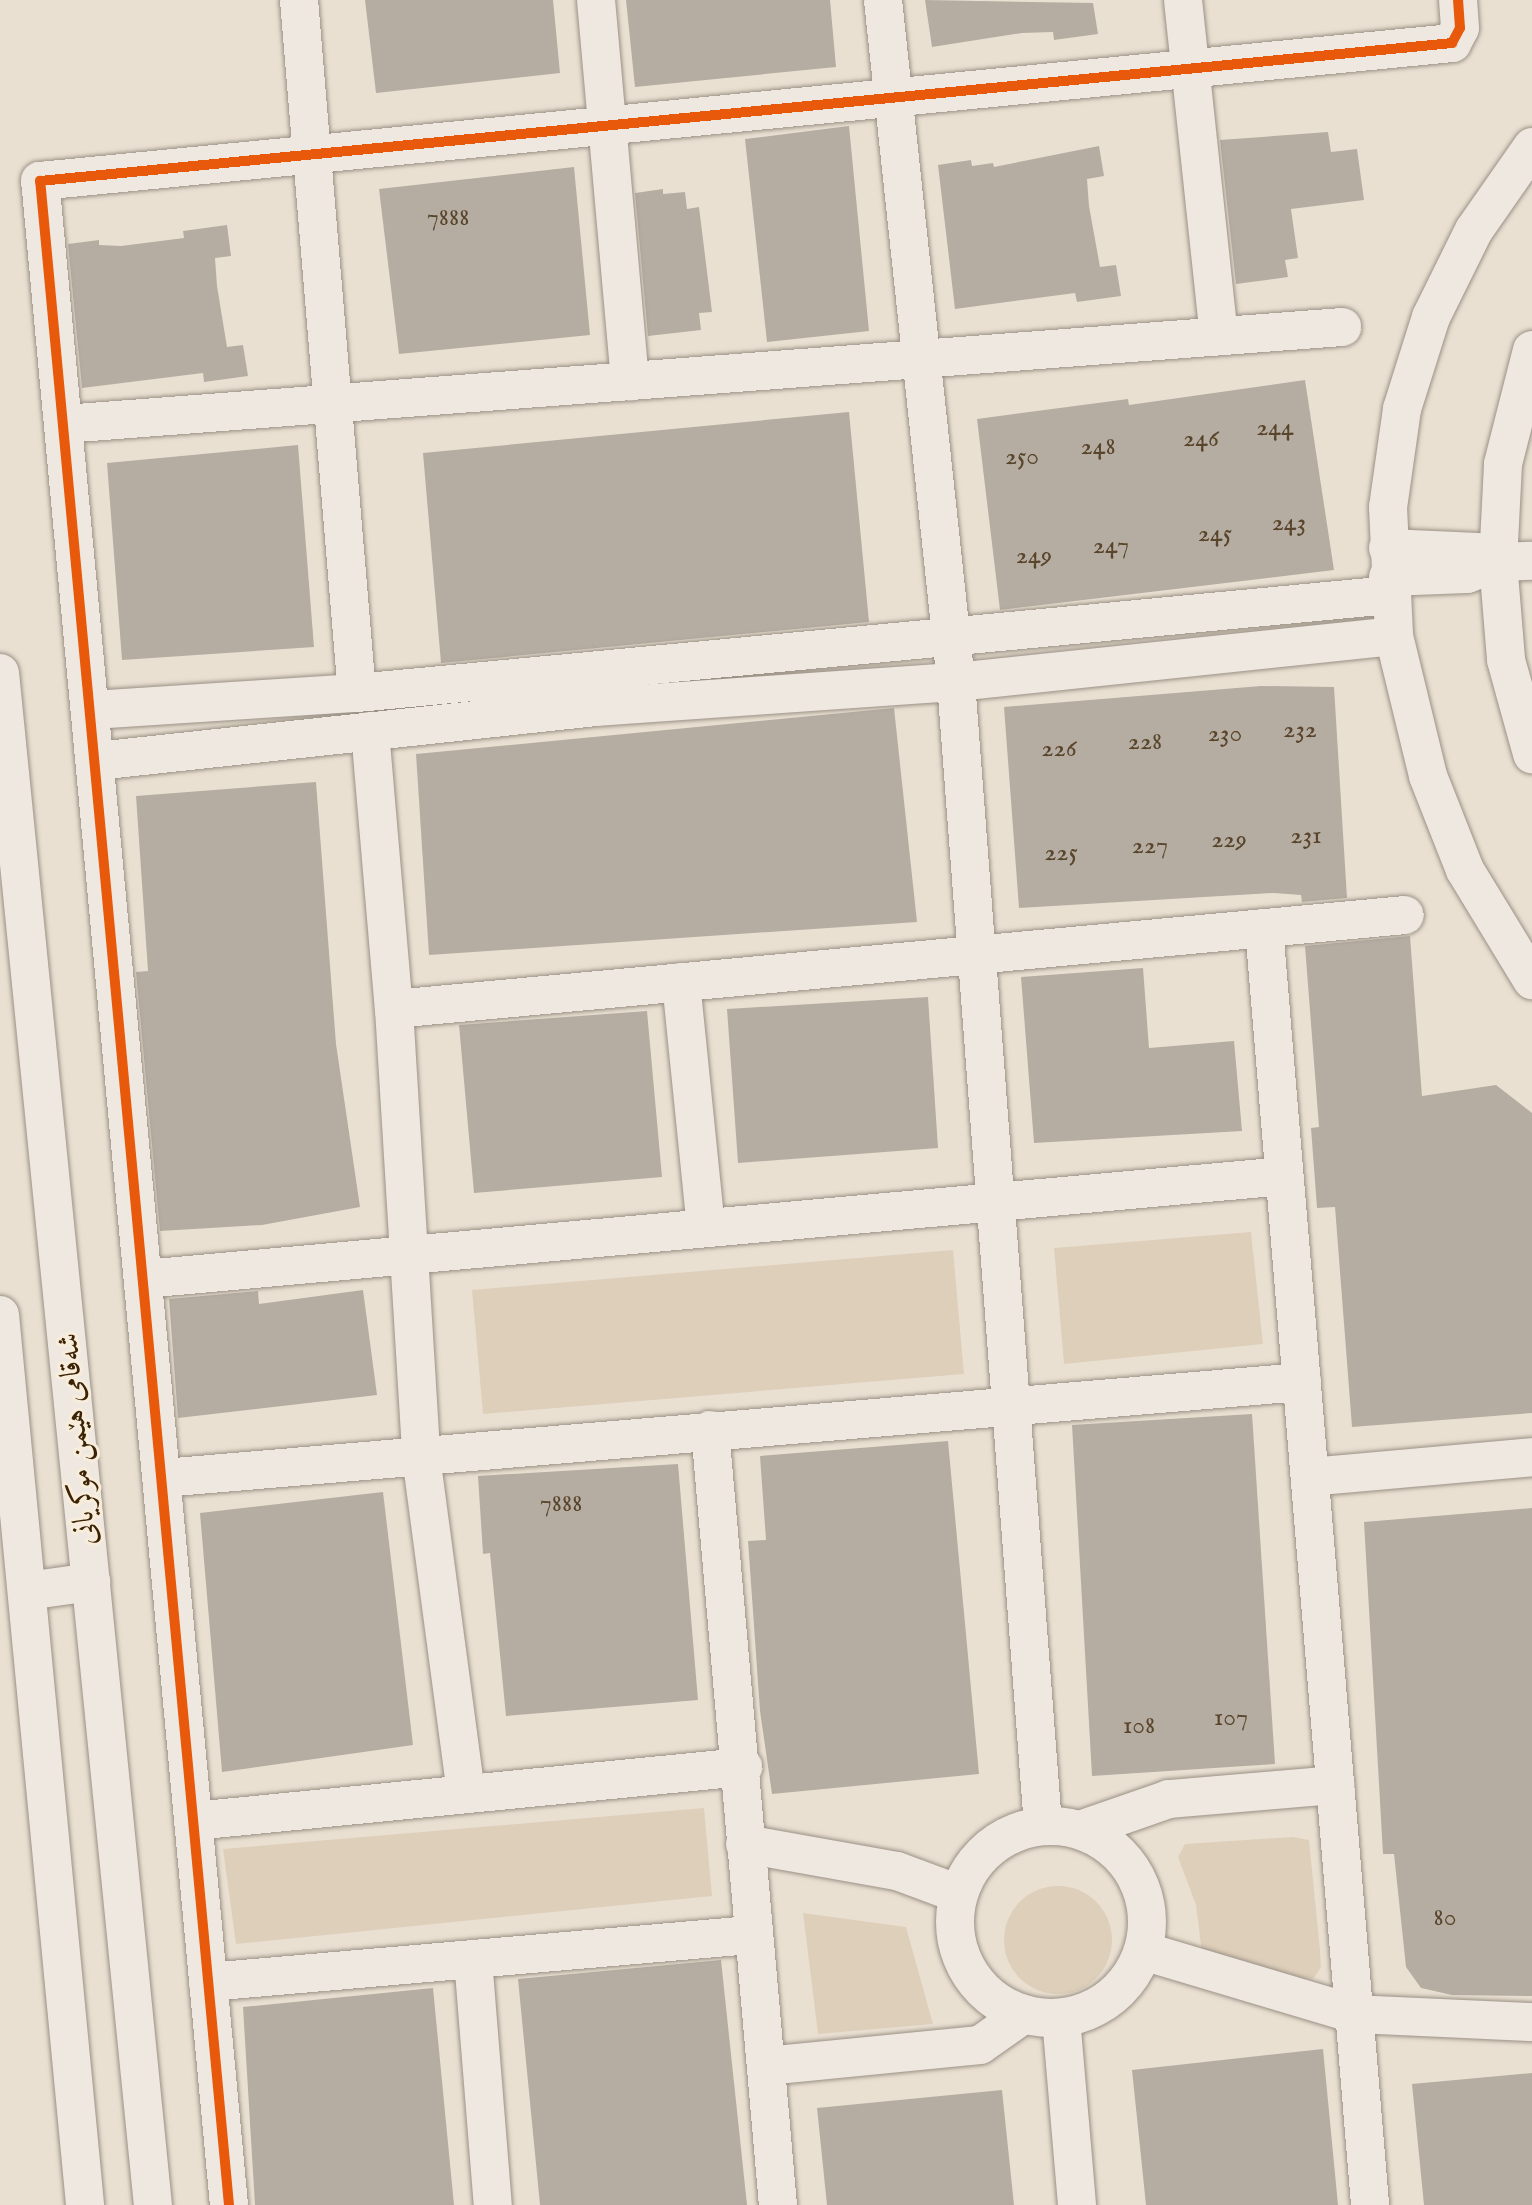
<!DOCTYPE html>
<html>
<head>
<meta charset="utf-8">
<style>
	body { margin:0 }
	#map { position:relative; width:1532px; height:2205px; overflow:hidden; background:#eae0d2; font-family:"IM FELL English",Amiri,serif }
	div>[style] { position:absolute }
	.green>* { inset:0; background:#decfba }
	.round { border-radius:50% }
	.building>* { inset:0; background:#b6ada2 }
	.roads { filter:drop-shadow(0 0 2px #9a9185) drop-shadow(0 0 2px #9a9185) }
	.minor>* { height:38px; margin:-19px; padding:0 19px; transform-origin:19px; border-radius:19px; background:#eee8e1 }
	.minor>.ring { margin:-19px; padding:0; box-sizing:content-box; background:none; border:38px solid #eee8e1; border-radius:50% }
	.cycleway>* { height:10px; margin:-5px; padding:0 5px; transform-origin:5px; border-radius:5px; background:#e8590c }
	span { translate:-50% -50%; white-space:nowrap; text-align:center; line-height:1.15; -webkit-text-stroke:6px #f8ecdb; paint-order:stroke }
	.number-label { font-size:26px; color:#59452c }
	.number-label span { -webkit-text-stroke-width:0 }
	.street-label { font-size:30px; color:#3a2205 }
</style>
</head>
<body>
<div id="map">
	<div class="green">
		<div style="clip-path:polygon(1251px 1232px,1263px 1344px,1064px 1364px,1054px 1248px)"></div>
		<div style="clip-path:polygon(953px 1250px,964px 1374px,483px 1414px,472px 1290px)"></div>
		<div style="clip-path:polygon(704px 1808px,712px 1896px,236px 1944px,223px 1849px)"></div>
		<div style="clip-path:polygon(1293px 1837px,1309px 1840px,1320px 1950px,1321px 1967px,1314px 1978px,1292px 1980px,1202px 1953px,1196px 1905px,1178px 1857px,1185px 1844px)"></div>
		<div class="round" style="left:1004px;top:1886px;width:108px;height:108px"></div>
		<div style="clip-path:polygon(803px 1913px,906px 1927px,933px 2024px,818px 2034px)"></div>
	</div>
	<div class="building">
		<div style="clip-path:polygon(365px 0,553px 0,560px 73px,376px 93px)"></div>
		<div style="clip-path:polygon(626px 0,830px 0,836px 67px,635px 87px)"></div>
		<div style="clip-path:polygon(925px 0,1093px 3px,1098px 34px,1054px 40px,1053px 32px,1022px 33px,932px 47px)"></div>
		<div style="clip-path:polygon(849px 126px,869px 331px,767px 342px,745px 139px)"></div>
		<div style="clip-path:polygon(1328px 132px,1331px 152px,1357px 149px,1364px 200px,1291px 209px,1298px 258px,1285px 260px,1288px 277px,1236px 284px,1220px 140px)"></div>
		<div style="clip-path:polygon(1099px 146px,1104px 176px,1087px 179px,1089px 206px,1100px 267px,1116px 265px,1121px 296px,1077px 302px,1075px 293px,955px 309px,938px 165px,971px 160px,972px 166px,993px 163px,994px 167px)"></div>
		<div style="clip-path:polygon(574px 167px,590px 335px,399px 354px,379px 189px)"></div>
		<div style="clip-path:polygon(663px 189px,663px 194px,685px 192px,687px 209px,699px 207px,712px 312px,699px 313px,701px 330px,648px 336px,635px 193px)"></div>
		<div style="clip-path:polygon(227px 225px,231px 256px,215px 258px,217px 286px,227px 347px,243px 345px,248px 376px,204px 382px,203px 373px,82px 388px,68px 244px,99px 240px,99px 245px,121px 246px,184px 238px,183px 231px)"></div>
		<div style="clip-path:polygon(1305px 380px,1334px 570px,1000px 610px,977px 419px,1128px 399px,1129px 405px)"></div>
		<div style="clip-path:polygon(849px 412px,869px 622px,441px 663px,423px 453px)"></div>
		<div style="clip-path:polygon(298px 445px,314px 647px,122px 660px,107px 463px)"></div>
		<div style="clip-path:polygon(1261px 686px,1334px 687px,1347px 898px,1302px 902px,1301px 895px,1274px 893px,1019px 908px,1004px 707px)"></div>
		<div style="clip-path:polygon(894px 708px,917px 922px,429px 955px,416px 754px)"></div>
		<div style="clip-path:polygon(316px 782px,336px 1044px,360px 1207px,262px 1225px,160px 1231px,136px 972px,148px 971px,136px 796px)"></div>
		<div style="clip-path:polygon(1410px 936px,1422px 1096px,1496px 1085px,1532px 1113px,1532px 1413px,1352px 1427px,1335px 1207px,1317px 1208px,1311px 1128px,1319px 1127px,1305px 946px)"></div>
		<div style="clip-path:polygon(1143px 968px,1149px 1048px,1234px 1041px,1242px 1131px,1034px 1143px,1021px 977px)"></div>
		<div style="clip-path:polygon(928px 997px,938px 1148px,738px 1163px,727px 1009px)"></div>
		<div style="clip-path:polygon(647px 1011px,662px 1177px,474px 1193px,459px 1025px)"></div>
		<div style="clip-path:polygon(363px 1290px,377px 1395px,178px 1418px,169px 1299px,258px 1291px,259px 1304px)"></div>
		<div style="clip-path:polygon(1252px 1414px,1275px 1764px,1092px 1776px,1072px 1425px)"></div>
		<div style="clip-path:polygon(948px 1441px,979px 1774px,772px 1794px,760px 1711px,748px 1541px,766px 1540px,760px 1456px)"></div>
		<div style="clip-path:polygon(678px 1464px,698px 1700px,506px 1716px,490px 1553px,483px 1554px,478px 1476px)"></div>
		<div style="clip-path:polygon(383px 1492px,413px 1745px,222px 1772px,200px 1513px)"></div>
		<div style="clip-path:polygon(1532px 1508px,1532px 1996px,1452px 1995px,1421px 1988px,1406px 1967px,1394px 1854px,1383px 1854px,1364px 1522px)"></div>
		<div style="clip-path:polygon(721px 1960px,747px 2205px,540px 2205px,518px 1979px)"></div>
		<div style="clip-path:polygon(433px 1988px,454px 2205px,255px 2205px,243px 2007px)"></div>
		<div style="clip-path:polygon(1323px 2049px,1338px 2205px,1146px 2205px,1132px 2070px)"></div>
		<div style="clip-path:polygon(1532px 2073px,1532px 2205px,1424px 2205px,1412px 2084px)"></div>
		<div style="clip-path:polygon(1002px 2090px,1014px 2205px,827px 2205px,817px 2108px)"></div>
	</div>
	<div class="roads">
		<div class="minor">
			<div style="left:299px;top:0;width:695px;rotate:85.22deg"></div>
			<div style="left:596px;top:0;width:383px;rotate:84.9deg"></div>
			<div style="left:883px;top:0;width:686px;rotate:83.89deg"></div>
			<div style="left:956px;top:682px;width:1147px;rotate:85.65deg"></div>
			<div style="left:1183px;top:0;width:338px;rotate:83.9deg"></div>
			<div style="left:1532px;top:147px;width:101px;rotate:124.9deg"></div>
			<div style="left:1474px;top:230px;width:97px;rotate:116.3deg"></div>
			<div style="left:1431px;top:317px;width:96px;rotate:107.5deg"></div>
			<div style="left:1402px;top:409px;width:99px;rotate:98.1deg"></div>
			<div style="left:1388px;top:507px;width:129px;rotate:87.3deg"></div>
			<div style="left:1394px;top:636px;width:144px;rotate:76.3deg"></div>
			<div style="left:1428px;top:776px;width:101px;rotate:68.5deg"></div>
			<div style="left:1465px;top:870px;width:129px;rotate:58.7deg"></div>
			<div style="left:1532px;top:350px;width:118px;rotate:104.3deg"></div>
			<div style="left:1503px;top:464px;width:98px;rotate:92.9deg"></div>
			<div style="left:1498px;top:562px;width:98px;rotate:85.3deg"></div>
			<div style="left:1506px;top:660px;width:98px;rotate:74.5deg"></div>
			<div style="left:64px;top:424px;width:1282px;rotate:-4.34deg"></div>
			<div style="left:1388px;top:548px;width:90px;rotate:2.5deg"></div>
			<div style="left:1388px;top:577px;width:79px;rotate:-2.2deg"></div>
			<div style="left:1467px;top:574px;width:33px;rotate:-21deg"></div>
			<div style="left:1498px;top:562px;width:34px;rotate:-2deg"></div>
			<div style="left:0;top:673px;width:1540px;rotate:84.3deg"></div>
			<div style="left:92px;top:710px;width:266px;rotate:-3.7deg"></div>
			<div style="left:357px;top:693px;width:1038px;rotate:-5.42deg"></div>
			<div style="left:370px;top:731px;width:279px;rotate:85.1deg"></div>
			<div style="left:394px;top:1009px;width:448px;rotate:86.5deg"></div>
			<div style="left:421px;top:1456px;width:341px;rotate:82.4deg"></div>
			<div style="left:97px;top:761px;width:502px;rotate:-6.18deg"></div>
			<div style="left:596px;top:707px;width:361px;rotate:-4deg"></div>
			<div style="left:956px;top:682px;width:440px;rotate:-6deg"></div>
			<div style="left:1264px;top:928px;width:1281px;rotate:85.25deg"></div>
			<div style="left:681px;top:982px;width:246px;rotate:84.2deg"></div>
			<div style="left:394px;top:1009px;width:1015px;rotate:-5.31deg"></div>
			<div style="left:144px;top:1279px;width:1145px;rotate:-5.16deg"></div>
			<div style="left:0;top:1315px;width:894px;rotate:84.54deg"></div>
			<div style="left:710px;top:1430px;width:778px;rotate:84.99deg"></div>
			<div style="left:1310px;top:1477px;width:223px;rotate:-5.1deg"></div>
			<div style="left:163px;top:1478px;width:1143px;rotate:-4.82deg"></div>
			<div style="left:27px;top:1591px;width:65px;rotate:-8deg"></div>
			<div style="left:194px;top:1821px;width:552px;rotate:-5.62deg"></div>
			<div class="ring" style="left:955px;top:1826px;width:154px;height:154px"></div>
			<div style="left:1080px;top:1830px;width:94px;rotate:-19.2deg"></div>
			<div style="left:1169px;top:1799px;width:167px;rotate:-4.8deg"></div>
			<div style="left:745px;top:1844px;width:154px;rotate:10.1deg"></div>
			<div style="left:897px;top:1871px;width:66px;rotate:20.4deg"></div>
			<div style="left:1143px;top:1951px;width:220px;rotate:16.6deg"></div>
			<div style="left:1354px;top:2014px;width:178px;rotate:2.6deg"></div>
			<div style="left:473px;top:1959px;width:247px;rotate:85.4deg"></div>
			<div style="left:208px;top:1982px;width:545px;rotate:-4.95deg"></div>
			<div style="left:1061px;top:2018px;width:188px;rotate:85.1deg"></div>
			<div style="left:766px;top:2066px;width:215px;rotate:-5.6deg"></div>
			<div style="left:980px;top:2045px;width:54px;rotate:-35.2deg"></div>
			<div style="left:229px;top:2205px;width:2033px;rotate:-95.33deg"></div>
			<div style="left:40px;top:181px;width:1419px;rotate:-5.58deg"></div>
			<div style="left:1452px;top:43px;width:17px;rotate:-62deg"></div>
			<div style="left:1460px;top:28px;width:28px;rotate:-94deg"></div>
		</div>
	</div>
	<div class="cycleway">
		<div style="left:229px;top:2205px;width:2033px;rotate:-95.33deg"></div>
		<div style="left:40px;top:181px;width:1419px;rotate:-5.58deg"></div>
		<div style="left:1452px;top:43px;width:17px;rotate:-62deg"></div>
		<div style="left:1460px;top:28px;width:28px;rotate:-94deg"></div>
	</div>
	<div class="number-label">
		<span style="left:448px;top:218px">7888</span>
		<span style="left:1275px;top:428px">244</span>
		<span style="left:1201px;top:439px">246</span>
		<span style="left:1098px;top:447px">248</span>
		<span style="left:1022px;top:457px">250</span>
		<span style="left:1289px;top:523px">243</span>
		<span style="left:1215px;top:534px">245</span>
		<span style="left:1111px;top:546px">247</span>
		<span style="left:1034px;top:556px">249</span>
		<span style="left:1300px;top:730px">232</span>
		<span style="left:1225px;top:734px">230</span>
		<span style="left:1145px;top:742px">228</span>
		<span style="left:1059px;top:749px">226</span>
		<span style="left:1306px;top:836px">231</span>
		<span style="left:1229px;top:840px">229</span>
		<span style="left:1150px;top:846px">227</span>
		<span style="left:1061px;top:853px">225</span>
		<span style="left:561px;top:1504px">7888</span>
		<span style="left:1231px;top:1718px">107</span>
		<span style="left:1139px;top:1726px">108</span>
		<span style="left:1445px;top:1918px">80</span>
	</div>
	<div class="street-label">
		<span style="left:78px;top:1439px;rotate:-95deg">شەقامی هێمن موکریانی</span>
	</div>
</div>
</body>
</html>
